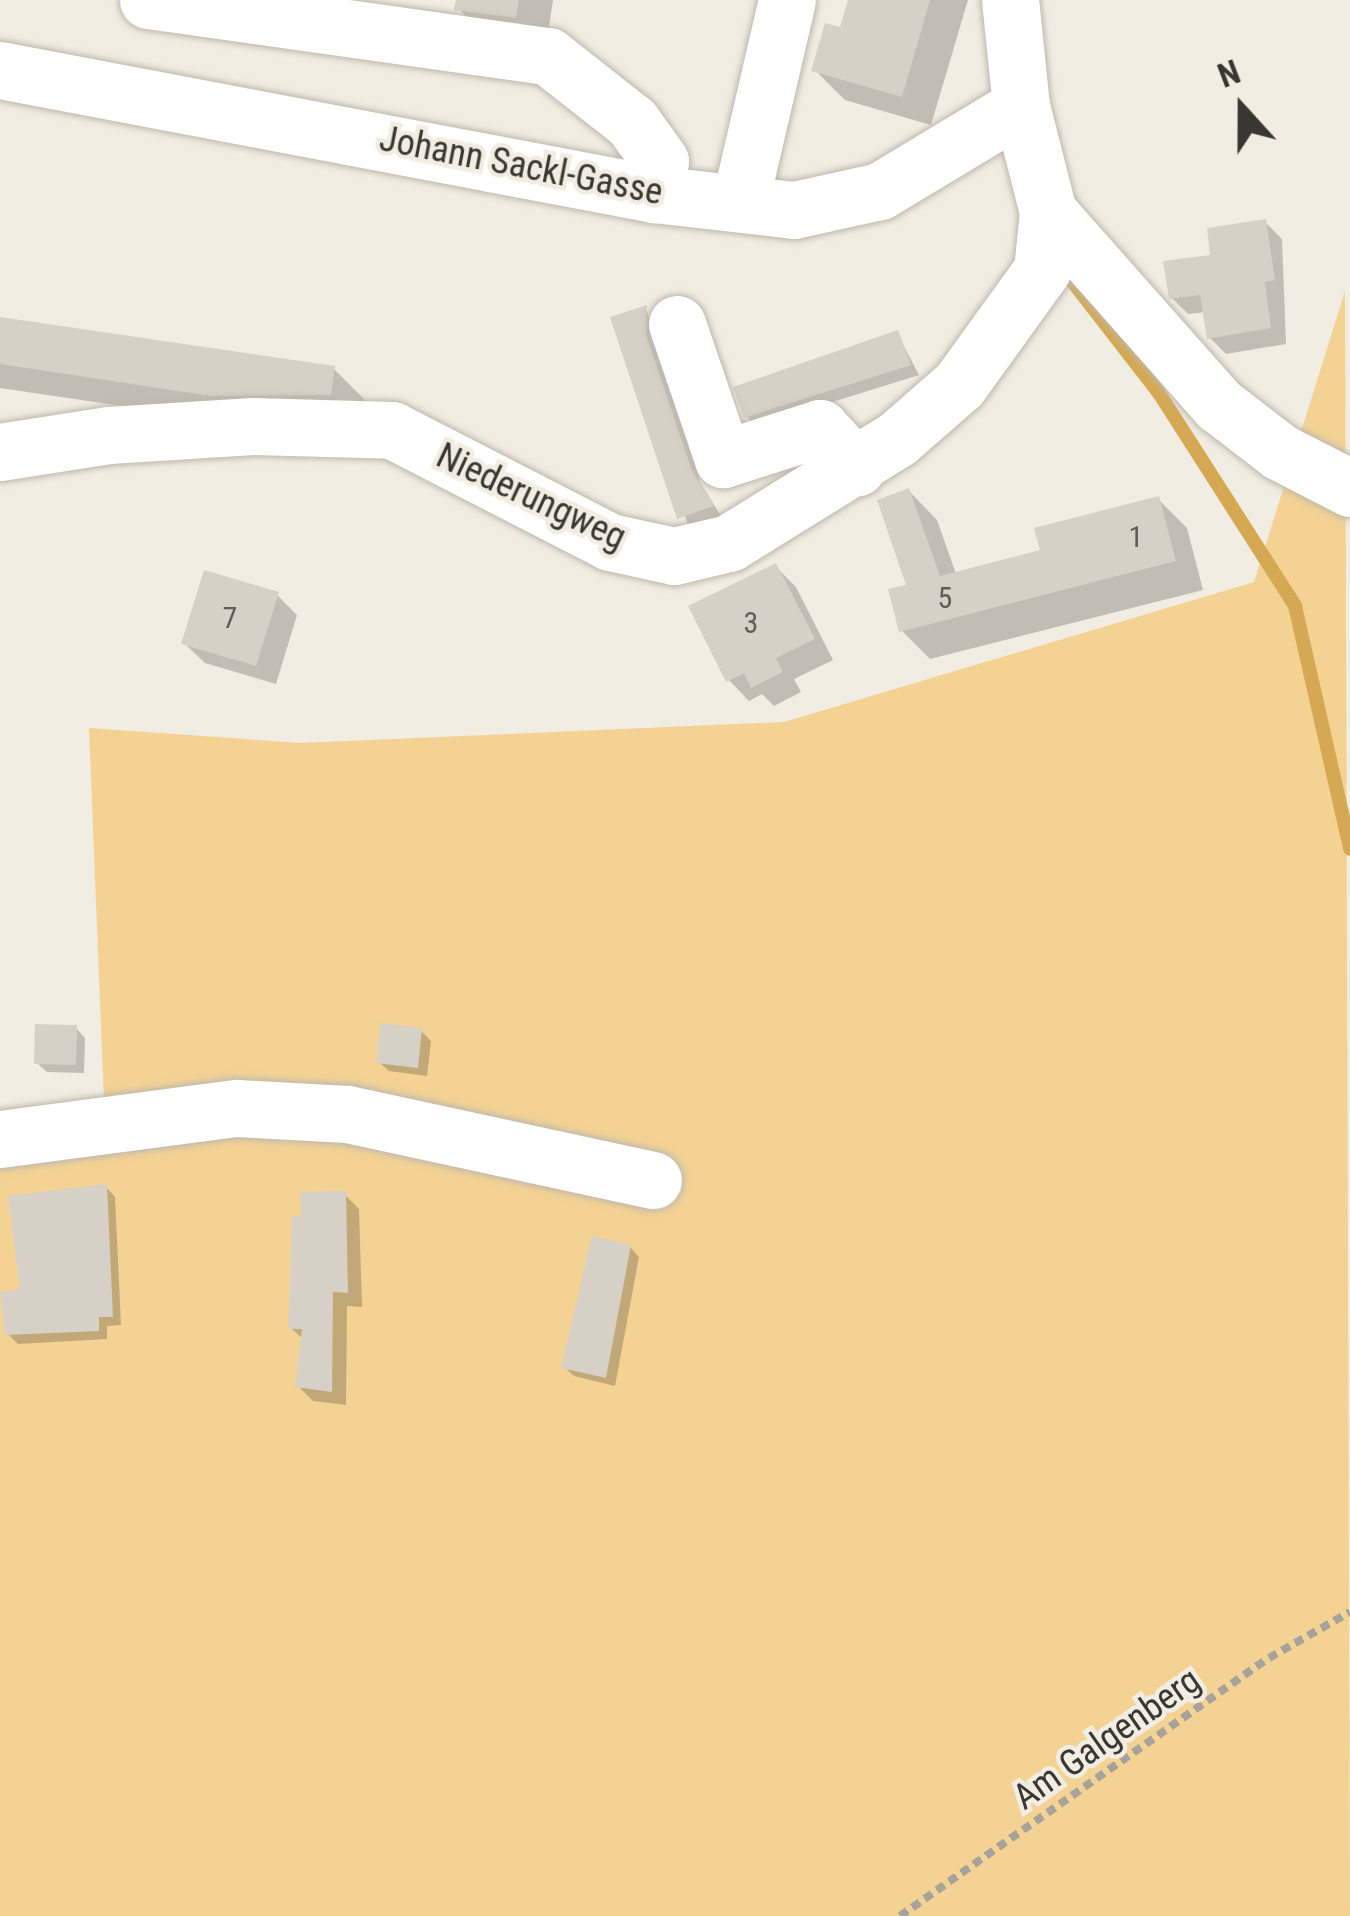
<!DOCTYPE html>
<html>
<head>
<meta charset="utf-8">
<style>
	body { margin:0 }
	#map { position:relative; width:1350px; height:1916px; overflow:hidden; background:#f2ede2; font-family:"Roboto Condensed",sans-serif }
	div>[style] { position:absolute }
	.green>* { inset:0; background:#f3d294 }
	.shadow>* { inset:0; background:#0003 }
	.stream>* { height:14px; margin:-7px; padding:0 7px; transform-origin:7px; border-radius:7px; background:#d5a953 }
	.building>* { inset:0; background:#d6d0c6 }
	.path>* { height:8px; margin-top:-4px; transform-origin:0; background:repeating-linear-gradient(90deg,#a7a39b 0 9px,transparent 0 15px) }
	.roads { filter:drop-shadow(0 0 3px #beb8ae) drop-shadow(0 0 3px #beb8ae) }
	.minor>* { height:57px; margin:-28.5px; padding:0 28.5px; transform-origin:28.5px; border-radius:28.5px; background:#fff }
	span { translate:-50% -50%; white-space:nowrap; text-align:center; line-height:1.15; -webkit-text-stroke:9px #f2ede2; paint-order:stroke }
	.number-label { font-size:30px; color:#605d58 }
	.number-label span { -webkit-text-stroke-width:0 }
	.street-label { font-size:36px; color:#393733 }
	.north { position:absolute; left:1182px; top:48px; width:120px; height:120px; -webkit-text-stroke:9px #f2ede2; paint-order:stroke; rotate:339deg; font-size:33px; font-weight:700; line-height:48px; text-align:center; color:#393733 }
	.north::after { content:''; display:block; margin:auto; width:42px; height:54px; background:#393733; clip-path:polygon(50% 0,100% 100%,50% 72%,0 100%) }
</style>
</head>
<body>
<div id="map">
	<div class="green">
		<div style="clip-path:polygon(1345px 291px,1350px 1916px,0 1916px,0 1119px,104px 1101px,89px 728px,300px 743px,784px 722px,1254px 582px)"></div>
	</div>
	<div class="shadow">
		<div style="clip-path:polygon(459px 0,553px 0,546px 47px,488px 39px,458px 8px)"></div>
		<div style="clip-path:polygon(851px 0,968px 0,931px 125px,845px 100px,815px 70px,842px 31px)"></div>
		<div style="clip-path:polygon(1265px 222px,1282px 239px,1286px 344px,1226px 354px,1210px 338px,1206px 312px,1188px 314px,1172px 298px)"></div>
		<div style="clip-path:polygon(646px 308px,700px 482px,721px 516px,689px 527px,613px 319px)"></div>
		<div style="clip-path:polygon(0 320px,334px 369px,364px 399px,360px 424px,244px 424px,0 388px)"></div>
		<div style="clip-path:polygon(897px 333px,919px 375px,756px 426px,746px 416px)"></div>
		<div style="clip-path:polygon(909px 491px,937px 520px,956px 574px,1043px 552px,1158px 499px,1187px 528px,1203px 590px,930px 659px,901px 630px,910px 587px)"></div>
		<div style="clip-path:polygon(775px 566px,796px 587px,833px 660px,794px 679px,801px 692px,774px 706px,762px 694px,749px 701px,729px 680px)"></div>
		<div style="clip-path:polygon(277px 595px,297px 615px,276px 684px,205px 663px,184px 643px)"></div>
		<div style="clip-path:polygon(76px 1028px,85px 1038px,84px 1073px,47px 1072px,37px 1063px)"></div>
		<div style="clip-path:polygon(421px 1031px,431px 1041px,427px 1076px,389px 1071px,379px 1062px)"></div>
		<div style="clip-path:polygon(106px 1187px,115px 1197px,121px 1325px,107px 1326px,107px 1339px,18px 1344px,8px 1334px,23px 1291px)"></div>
		<div style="clip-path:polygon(344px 1194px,359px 1209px,362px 1307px,347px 1306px,346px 1405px,313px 1401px,298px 1386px,304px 1340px,291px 1328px,304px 1219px)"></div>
		<div style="clip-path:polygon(630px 1247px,639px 1257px,615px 1386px,574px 1376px,564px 1367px)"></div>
	</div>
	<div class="stream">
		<div style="left:1069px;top:277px;width:147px;rotate:52.2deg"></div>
		<div style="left:1159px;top:393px;width:253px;rotate:57.4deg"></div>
		<div style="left:1295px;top:606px;width:249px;rotate:77.2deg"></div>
	</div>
	<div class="building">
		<div style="clip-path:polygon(456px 0,519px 0,516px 18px,454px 10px)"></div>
		<div style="clip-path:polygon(848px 0,930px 0,902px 97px,811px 71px,825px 23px,840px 27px)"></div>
		<div style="clip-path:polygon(1266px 219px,1275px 280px,1265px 282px,1271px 328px,1207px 339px,1200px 295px,1169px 299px,1163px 261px,1210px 255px,1207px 228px)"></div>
		<div style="clip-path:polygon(647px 305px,646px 335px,692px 470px,714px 506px,677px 519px,610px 317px)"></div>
		<div style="clip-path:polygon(0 317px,335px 366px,331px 395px,211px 396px,0 364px)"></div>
		<div style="clip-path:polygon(898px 330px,911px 365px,744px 418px,733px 387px)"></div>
		<div style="clip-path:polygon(909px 488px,940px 576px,1040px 550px,1034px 528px,1159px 496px,1176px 561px,899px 632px,888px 589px,906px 585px,877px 500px)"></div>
		<div style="clip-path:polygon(776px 563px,815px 639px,776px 658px,783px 672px,751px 688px,744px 673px,726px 682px,688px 606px)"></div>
		<div style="clip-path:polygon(204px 570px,279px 592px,256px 666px,181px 644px)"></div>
		<div style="clip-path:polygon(381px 1023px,422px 1028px,418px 1068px,376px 1063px)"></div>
		<div style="clip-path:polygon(35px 1024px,77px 1025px,76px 1065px,34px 1064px)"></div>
		<div style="clip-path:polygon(107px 1184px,113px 1317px,99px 1317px,99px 1331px,5px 1335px,0 1292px,20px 1289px,8px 1196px)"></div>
		<div style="clip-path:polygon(346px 1191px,348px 1293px,333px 1292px,332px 1392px,295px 1387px,302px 1329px,288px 1329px,292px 1216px,301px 1216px,300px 1192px)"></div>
		<div style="clip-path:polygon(592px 1236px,631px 1245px,606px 1378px,561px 1368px)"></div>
	</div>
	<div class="path">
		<div style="left:900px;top:1916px;width:450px;rotate:-35deg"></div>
		<div style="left:1269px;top:1658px;width:93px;rotate:-29.6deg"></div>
	</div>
	<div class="roads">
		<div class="minor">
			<div style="left:148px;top:0;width:404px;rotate:8deg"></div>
			<div style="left:548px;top:56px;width:107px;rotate:38.2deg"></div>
			<div style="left:632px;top:122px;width:48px;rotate:54.3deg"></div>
			<div style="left:660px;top:161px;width:34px;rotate:100deg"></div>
			<div style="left:0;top:70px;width:666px;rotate:10.74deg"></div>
			<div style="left:654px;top:194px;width:141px;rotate:6.5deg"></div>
			<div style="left:794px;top:210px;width:88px;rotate:-12.5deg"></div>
			<div style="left:880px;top:191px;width:165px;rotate:-31.1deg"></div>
			<div style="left:740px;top:202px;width:207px;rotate:-76.9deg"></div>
			<div style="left:1048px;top:212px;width:258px;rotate:48.5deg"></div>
			<div style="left:1219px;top:405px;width:77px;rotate:37.6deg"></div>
			<div style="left:1280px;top:452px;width:79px;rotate:27.2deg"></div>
			<div style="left:677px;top:324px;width:143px;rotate:71.2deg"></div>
			<div style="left:723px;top:459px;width:102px;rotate:-17.7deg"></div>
			<div style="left:820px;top:428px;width:54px;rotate:47.2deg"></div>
			<div style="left:0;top:452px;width:110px;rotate:-8.9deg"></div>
			<div style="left:109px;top:435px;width:144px;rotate:-3.6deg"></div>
			<div style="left:253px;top:426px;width:139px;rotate:1.6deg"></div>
			<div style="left:392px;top:430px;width:245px;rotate:27.2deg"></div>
			<div style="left:610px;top:542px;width:66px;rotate:12.3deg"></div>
			<div style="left:674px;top:556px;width:57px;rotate:-13.3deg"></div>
			<div style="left:729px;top:543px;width:198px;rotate:-31.8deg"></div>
			<div style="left:897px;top:439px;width:82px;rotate:-41.1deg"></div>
			<div style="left:959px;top:385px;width:142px;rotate:-54.2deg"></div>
			<div style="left:1042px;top:270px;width:58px;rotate:-84.1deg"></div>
			<div style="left:1048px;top:212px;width:109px;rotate:-104.3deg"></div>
			<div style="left:1021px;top:106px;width:107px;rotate:-95.9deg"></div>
			<div style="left:0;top:1139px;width:239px;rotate:-7.5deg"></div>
			<div style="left:237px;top:1108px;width:110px;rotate:3.1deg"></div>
			<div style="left:347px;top:1114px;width:313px;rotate:12.2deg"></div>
		</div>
	</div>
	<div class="number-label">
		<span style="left:1136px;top:537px">1</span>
		<span style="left:945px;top:598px">5</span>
		<span style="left:230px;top:618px">7</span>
		<span style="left:751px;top:623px">3</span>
	</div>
	<div class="street-label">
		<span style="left:521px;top:166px;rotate:11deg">Johann Sackl-Gasse</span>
		<span style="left:531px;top:497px;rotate:25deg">Niederungweg</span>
		<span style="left:1107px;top:1739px;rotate:-35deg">Am Galgenberg</span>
	</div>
	<div class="north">N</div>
</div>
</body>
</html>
